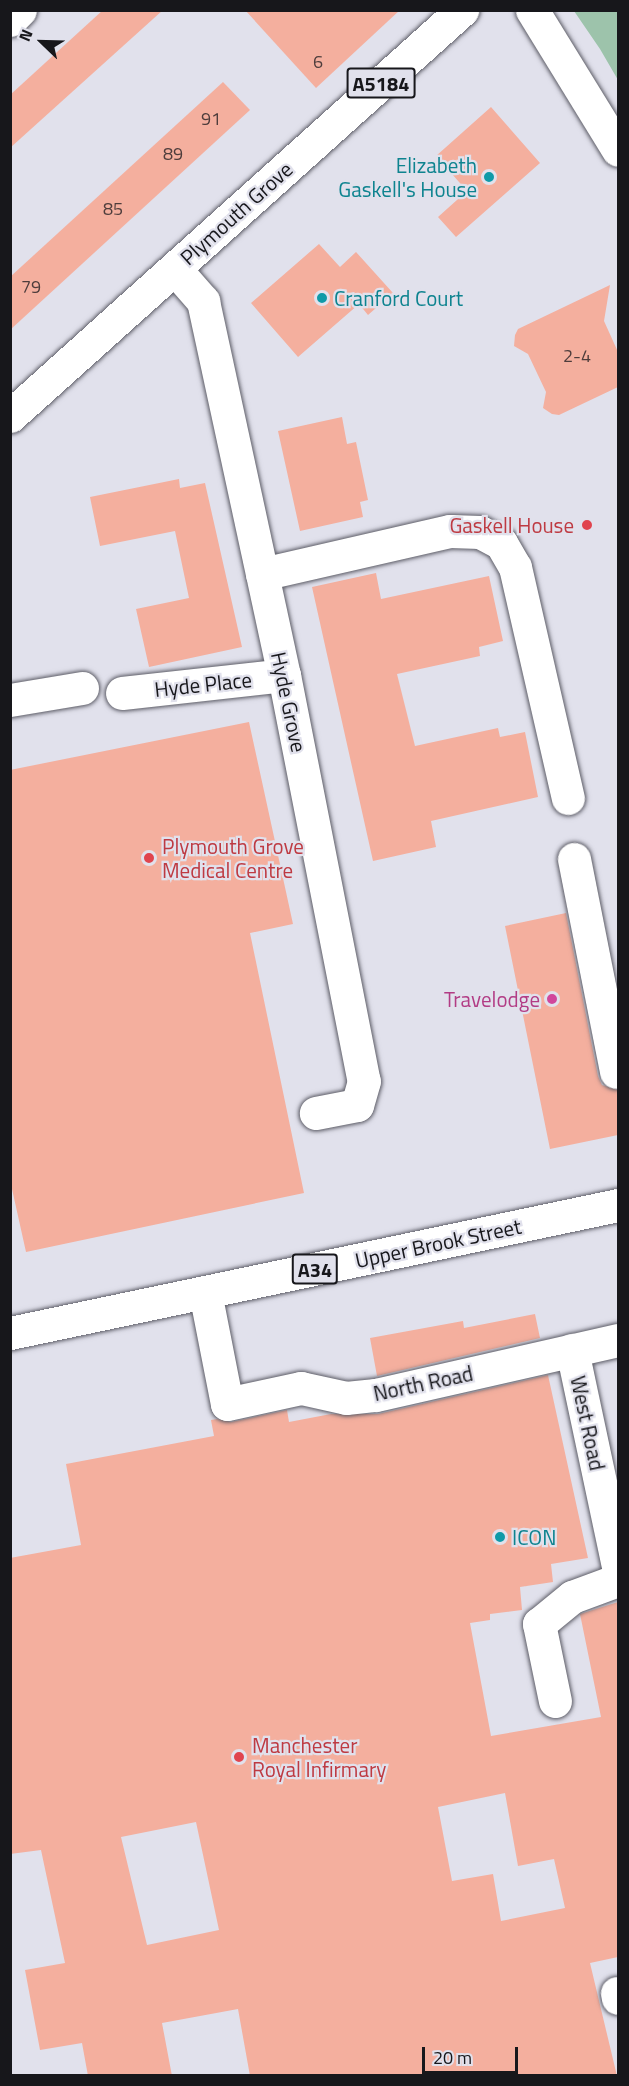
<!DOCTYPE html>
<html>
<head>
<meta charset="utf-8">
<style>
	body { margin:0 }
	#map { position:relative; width:629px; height:2086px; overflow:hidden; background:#e1e1ec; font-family:"Titillium Web",sans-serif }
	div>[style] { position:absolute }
	.green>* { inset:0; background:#9dc3ab }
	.building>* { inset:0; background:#f4af9e }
	.roads { filter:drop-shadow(0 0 2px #5d5d67) drop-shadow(0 0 2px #5d5d67) }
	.minor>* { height:33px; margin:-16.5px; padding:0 16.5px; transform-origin:16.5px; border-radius:16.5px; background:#fff }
	.major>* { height:33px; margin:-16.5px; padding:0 16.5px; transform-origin:16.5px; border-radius:16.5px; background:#fff }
	.highway>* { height:33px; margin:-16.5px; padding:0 16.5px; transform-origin:16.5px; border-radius:16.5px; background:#fff }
	.dots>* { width:16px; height:16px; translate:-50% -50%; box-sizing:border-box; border:3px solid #e1e1ec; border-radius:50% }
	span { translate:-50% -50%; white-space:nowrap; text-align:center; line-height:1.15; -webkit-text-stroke:4.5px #e1e1ec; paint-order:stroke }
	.number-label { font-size:18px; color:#4e3d3c }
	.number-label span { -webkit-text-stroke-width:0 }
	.shield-label span { padding:2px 4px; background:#e1e1ec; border:2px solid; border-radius:4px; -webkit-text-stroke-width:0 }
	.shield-label { font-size:20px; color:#17171b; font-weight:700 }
	.culture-label { font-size:21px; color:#0d838f }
	.right { translate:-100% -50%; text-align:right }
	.left { translate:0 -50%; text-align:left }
	.street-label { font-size:21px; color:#17171b }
	.health-label { font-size:21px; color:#be3a42 }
	.hotel-label { font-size:21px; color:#b23c85 }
	.frame { position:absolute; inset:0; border:12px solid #17171b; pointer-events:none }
	.north { position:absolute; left:12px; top:12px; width:60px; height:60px; -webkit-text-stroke:4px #e1e1ec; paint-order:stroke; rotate:293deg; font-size:16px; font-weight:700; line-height:24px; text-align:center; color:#17171b }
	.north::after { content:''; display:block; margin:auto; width:21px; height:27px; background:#17171b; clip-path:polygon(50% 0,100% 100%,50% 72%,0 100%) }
	.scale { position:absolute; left:422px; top:2047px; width:96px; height:27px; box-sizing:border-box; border:3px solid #17171b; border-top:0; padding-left:8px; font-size:18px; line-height:21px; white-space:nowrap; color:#17171b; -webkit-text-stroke:4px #e1e1ec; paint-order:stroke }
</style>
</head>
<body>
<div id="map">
	<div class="green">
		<div style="clip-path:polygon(574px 11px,618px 11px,618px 80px,600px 49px)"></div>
	</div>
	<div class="building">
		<div style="clip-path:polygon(103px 10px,163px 10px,10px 148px,10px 95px)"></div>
		<div style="clip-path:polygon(245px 10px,400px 10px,316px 88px)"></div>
		<div style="clip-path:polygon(223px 82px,250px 110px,10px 330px,10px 277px)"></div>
		<div style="clip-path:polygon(491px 107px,540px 163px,456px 237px,438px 217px,467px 191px,436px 156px)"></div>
		<div style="clip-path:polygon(319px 244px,340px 267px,356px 252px,393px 293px,368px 315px,359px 304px,298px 357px,251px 303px)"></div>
		<div style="clip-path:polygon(610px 285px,604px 321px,618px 352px,618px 387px,559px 415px,552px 414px,543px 408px,546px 392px,528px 354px,514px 346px,515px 335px,518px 329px)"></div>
		<div style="clip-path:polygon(342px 417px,347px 444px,356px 442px,368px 500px,360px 502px,363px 517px,300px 531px,278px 431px)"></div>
		<div style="clip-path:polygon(179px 479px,180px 488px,205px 483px,242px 647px,149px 667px,136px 609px,189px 598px,175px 531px,100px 546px,90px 497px)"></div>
		<div style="clip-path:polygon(376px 573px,381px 599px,489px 576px,503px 641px,479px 647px,480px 656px,397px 674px,415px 746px,498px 728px,500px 737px,525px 732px,538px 797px,431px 821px,436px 847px,373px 861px,312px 587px)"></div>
		<div style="clip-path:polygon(249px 722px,293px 924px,250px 933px,304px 1193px,26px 1252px,10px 1180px,10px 770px)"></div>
		<div style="clip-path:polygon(566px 913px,598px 1076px,602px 1085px,618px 1090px,618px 1135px,550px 1149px,505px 926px)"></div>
		<div style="clip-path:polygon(535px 1314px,540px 1338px,377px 1376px,370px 1338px,463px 1321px,464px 1328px)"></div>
		<div style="clip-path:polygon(evenodd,548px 1375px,588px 1558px,551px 1564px,553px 1582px,520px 1587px,522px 1610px,490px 1614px,490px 1620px,470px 1623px,491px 1736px,601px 1717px,580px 1614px,618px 1602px,618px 1957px,590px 1963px,617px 2076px,250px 2076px,238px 2009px,162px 2023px,172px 2076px,88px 2076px,82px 2043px,40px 2050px,25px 1970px,65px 1963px,41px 1850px,10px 1854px,10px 1558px,81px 1545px,66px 1464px,214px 1436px,211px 1420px,217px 1419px,231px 1422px,287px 1410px,289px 1422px,331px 1414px,378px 1414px,548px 1375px,505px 1793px,518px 1866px,554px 1859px,565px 1908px,501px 1921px,493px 1874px,452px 1881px,438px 1807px,505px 1793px,548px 1375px,196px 1822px,219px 1930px,147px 1945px,121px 1837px,196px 1822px)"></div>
	</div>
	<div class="roads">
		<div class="minor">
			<div style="left:532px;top:10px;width:164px;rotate:58.4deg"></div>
			<div style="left:10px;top:20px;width:14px;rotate:-45deg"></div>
			<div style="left:175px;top:269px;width:43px;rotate:48.8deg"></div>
			<div style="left:203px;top:301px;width:383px;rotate:77.8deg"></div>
			<div style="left:284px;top:675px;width:414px;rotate:78.9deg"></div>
			<div style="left:364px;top:1081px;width:25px;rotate:106deg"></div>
			<div style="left:357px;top:1105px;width:42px;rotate:169deg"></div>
			<div style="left:262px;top:574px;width:193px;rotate:-12.9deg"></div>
			<div style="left:450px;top:531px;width:30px;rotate:2deg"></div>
			<div style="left:480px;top:532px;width:24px;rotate:28deg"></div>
			<div style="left:501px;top:543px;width:28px;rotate:60deg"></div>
			<div style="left:515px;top:567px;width:237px;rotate:77.1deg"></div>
			<div style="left:122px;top:693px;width:163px;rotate:-6.3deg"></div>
			<div style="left:10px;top:700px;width:73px;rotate:-9.5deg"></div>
			<div style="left:574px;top:859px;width:217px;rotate:78.8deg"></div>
			<div style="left:205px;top:1292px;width:114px;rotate:78.9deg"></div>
			<div style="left:227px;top:1404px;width:76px;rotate:-12.2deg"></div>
			<div style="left:301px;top:1388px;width:46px;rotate:12.5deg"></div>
			<div style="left:346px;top:1398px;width:30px;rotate:-6deg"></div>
			<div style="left:376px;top:1395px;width:248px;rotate:-12.8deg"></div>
			<div style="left:572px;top:1350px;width:221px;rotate:78deg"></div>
			<div style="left:555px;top:1701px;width:79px;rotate:-101.7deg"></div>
			<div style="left:539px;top:1624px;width:43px;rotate:-39.3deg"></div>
			<div style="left:572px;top:1597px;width:49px;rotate:-20.3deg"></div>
			<div style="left:617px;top:1993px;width:5px;rotate:79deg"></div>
		</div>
		<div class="major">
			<div style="left:10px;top:416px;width:608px;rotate:-41.93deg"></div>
		</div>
		<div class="highway">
			<div style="left:10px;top:1333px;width:621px;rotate:-11.89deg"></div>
		</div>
	</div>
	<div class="dots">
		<div style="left:489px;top:177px;background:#0f9aa8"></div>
		<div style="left:322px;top:298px;background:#0f9aa8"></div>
		<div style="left:587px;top:525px;background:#e0444e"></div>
		<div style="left:149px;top:858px;background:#e0444e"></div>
		<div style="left:552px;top:999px;background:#d1479c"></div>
		<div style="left:500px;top:1537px;background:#0f9aa8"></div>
		<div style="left:239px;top:1757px;background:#e0444e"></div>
	</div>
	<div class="number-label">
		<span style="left:318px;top:62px">6</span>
		<span style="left:211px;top:119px">91</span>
		<span style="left:173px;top:154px">89</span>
		<span style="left:113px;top:209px">85</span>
		<span style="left:31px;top:287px">79</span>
		<span style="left:577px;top:356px">2-4</span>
	</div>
	<div class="shield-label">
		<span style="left:381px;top:83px">A5184</span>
		<span style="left:315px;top:1269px">A34</span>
	</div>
	<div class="culture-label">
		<span class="right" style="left:477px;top:177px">Elizabeth<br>Gaskell's House</span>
		<span class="left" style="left:334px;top:298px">Cranford Court</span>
		<span class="left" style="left:512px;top:1537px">ICON</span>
	</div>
	<div class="street-label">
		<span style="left:236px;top:213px;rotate:-42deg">Plymouth Grove</span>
		<span style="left:203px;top:684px;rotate:-6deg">Hyde Place</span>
		<span style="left:289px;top:702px;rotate:78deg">Hyde Grove</span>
		<span style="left:438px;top:1243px;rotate:-12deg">Upper Brook Street</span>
		<span style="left:423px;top:1383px;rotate:-12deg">North Road</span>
		<span style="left:588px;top:1423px;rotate:78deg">West Road</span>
	</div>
	<div class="health-label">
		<span class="right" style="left:574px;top:525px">Gaskell House</span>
		<span class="left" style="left:162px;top:858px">Plymouth Grove<br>Medical Centre</span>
		<span class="left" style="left:252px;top:1757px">Manchester<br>Royal Infirmary</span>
	</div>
	<div class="hotel-label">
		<span class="right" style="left:540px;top:999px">Travelodge</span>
	</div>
	<div class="frame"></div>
	<div class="north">N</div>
	<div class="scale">20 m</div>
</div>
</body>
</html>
